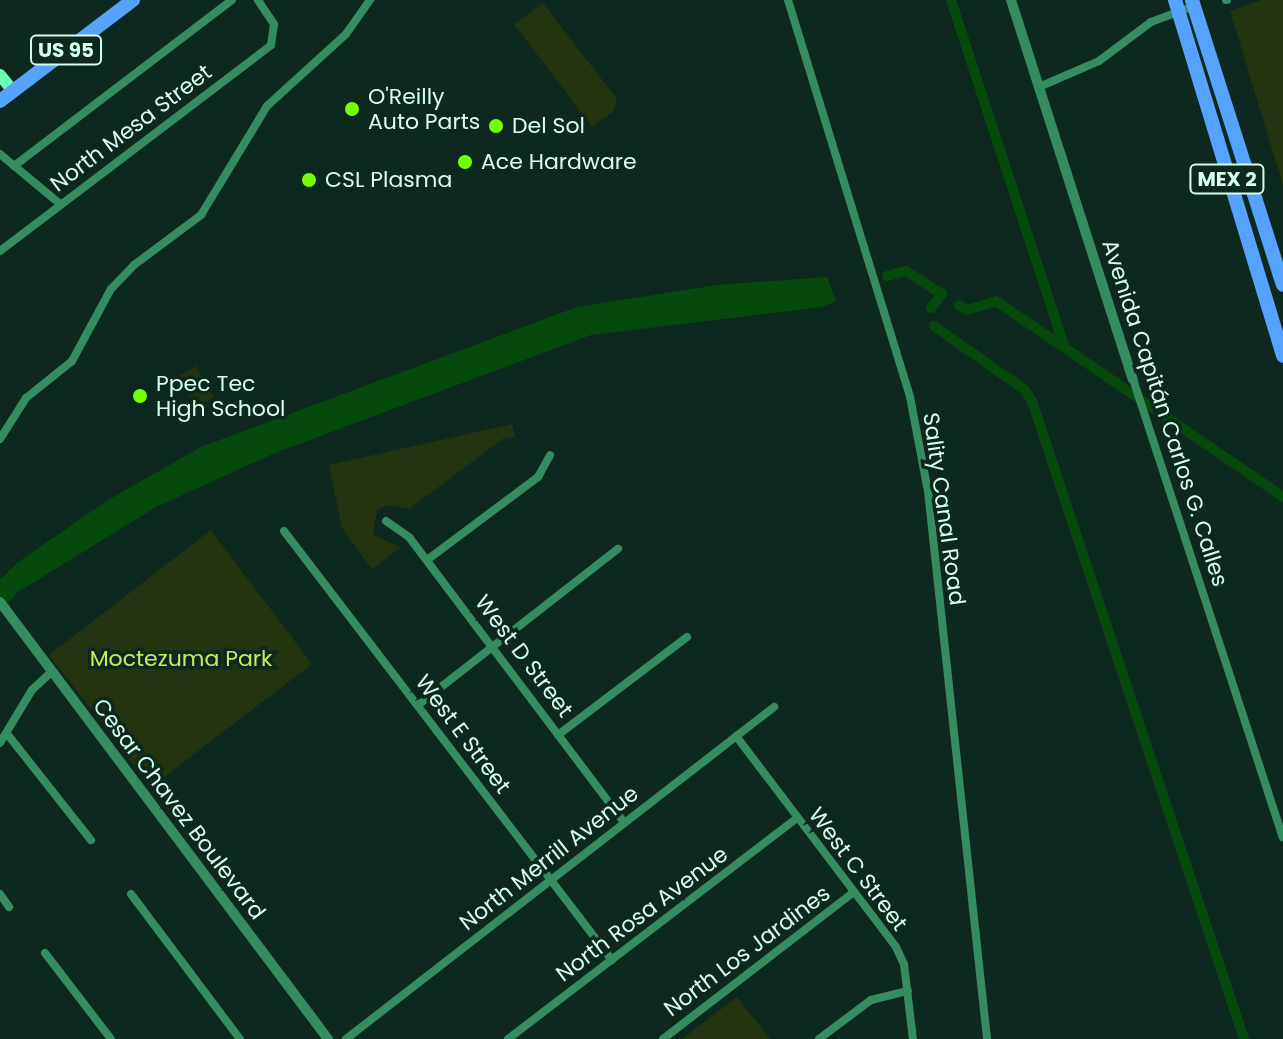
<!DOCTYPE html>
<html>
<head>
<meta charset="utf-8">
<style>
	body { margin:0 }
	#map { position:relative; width:1283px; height:1039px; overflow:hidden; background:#0d291f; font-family:Poppins,sans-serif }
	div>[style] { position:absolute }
	.green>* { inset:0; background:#243310 }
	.water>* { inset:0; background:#054a0c }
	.canal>* { height:10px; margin:-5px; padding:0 5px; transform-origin:5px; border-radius:5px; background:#054a0c }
	.minor>* { height:8px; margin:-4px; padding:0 4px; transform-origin:4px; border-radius:4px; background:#348c60 }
	.tertiary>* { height:10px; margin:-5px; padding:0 5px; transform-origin:5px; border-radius:5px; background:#348c60 }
	.secondary>* { height:12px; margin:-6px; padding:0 6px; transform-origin:6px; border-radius:6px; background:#6cffb3 }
	.trunk>* { height:14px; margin:-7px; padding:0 7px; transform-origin:7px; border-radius:7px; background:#56a3ff }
	.dots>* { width:22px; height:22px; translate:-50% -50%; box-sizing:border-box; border:4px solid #0d291f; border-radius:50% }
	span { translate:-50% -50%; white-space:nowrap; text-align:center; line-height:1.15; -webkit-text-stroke:7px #0d291f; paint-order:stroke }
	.shield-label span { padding:2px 6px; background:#0d291f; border:2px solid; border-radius:6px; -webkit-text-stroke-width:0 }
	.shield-label { font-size:20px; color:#d5ffed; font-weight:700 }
	.poi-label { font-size:22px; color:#d5ffed }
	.left { translate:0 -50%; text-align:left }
	.street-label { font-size:22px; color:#d5ffed }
	.park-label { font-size:22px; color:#ccea56 }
</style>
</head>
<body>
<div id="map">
	<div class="green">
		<div style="clip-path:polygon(1261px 0,1283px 0,1283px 185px,1230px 11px)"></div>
		<div style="clip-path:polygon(543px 3px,617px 99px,613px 112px,592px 127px,514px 24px)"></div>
		<div style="clip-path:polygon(196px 366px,214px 397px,196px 408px,177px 377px)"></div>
		<div style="clip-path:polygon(512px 424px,515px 437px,504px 438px,409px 509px,388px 505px,377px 510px,373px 535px,401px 547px,372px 569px,342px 528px,329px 465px)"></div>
		<div style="clip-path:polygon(211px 530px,312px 664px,151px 787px,49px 655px)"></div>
		<div style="clip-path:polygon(737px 997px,770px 1039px,682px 1039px)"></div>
	</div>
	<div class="water">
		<div style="clip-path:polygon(827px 277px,836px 301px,822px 307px,591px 335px,275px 453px,156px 507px,18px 592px,0 611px,0 580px,17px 563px,105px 502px,201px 447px,577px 307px,717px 285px)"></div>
	</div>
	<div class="canal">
		<div style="left:951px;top:0;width:366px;rotate:71.9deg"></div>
		<div style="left:887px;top:276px;width:20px;rotate:-15deg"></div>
		<div style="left:906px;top:271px;width:43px;rotate:32.6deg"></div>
		<div style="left:942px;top:294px;width:18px;rotate:128deg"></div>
		<div style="left:959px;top:305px;width:9px;rotate:32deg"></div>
		<div style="left:967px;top:310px;width:30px;rotate:-17deg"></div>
		<div style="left:996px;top:301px;width:348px;rotate:34.3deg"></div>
		<div style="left:934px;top:326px;width:111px;rotate:35.1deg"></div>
		<div style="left:1025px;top:390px;width:13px;rotate:58deg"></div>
		<div style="left:1032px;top:401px;width:672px;rotate:71.62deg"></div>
	</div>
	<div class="minor">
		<div style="left:788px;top:0;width:415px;rotate:72.9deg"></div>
		<div style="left:910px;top:397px;width:96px;rotate:79.2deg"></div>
		<div style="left:928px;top:491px;width:551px;rotate:83.85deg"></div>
		<div style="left:1226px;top:0;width:1px"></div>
		<div style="left:1039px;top:87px;width:65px;rotate:-23.4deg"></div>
		<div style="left:1099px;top:61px;width:65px;rotate:-36.9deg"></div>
		<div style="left:1151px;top:22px;width:46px;rotate:-20.4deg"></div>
		<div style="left:0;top:154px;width:78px;rotate:39.8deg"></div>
		<div style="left:14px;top:166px;width:274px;rotate:-37.3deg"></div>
		<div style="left:0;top:251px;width:340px;rotate:-37.2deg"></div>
		<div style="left:271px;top:45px;width:21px;rotate:-82deg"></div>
		<div style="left:274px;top:24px;width:29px;rotate:-124deg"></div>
		<div style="left:1133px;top:379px;width:482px;rotate:71.9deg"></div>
		<div style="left:0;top:439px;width:49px;rotate:-57.6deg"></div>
		<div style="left:26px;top:398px;width:59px;rotate:-38.8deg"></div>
		<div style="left:72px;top:361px;width:82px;rotate:-61.6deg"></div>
		<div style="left:111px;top:289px;width:33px;rotate:-46deg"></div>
		<div style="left:134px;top:265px;width:84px;rotate:-36.7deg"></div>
		<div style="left:201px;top:215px;width:127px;rotate:-58.8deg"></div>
		<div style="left:267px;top:106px;width:107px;rotate:-42.3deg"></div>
		<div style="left:346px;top:34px;width:42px;rotate:-54.8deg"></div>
		<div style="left:386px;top:521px;width:28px;rotate:35deg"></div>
		<div style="left:409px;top:537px;width:357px;rotate:53deg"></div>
		<div style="left:284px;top:531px;width:540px;rotate:52.6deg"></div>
		<div style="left:427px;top:560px;width:139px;rotate:-36.8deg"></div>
		<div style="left:538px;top:477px;width:25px;rotate:-61deg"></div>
		<div style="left:418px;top:705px;width:254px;rotate:-38deg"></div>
		<div style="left:8px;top:735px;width:134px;rotate:51.7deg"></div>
		<div style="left:558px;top:735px;width:162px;rotate:-37.2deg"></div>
		<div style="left:736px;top:736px;width:265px;rotate:52.8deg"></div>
		<div style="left:896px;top:947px;width:19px;rotate:65deg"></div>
		<div style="left:904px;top:964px;width:76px;rotate:83.2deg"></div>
		<div style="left:0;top:743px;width:62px;rotate:-58.9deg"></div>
		<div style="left:32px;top:690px;width:26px;rotate:-43deg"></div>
		<div style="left:0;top:894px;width:16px;rotate:55deg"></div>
		<div style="left:131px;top:894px;width:181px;rotate:53.1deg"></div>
		<div style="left:45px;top:953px;width:108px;rotate:52.5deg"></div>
		<div style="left:346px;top:1039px;width:542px;rotate:-37.8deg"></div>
		<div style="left:508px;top:1039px;width:364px;rotate:-37.4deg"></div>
		<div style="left:663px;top:1039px;width:241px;rotate:-37.6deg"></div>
		<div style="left:819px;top:1039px;width:65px;rotate:-36.9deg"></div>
		<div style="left:871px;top:1000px;width:38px;rotate:-14deg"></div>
	</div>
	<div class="tertiary">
		<div style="left:1011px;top:0;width:398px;rotate:72.2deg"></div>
		<div style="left:0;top:602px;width:546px;rotate:53.11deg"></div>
	</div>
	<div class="secondary">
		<div style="left:0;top:75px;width:21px;rotate:51deg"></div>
	</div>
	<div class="trunk">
		<div style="left:1175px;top:0;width:372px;rotate:73.1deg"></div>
		<div style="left:1192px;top:0;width:299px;rotate:72.3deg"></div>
		<div style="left:0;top:101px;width:167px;rotate:-37.2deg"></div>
	</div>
	<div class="dots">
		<div style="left:352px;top:109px;background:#72ff01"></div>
		<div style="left:496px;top:126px;background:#72ff01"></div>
		<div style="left:465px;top:162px;background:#72ff01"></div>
		<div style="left:309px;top:180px;background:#72ff01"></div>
		<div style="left:140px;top:396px;background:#72ff01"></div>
	</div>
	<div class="shield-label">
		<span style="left:66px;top:50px">US 95</span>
		<span style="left:1227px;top:179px">MEX 2</span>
	</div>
	<div class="poi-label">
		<span class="left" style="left:368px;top:109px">O'Reilly<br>Auto Parts</span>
		<span class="left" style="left:512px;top:126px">Del Sol</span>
		<span class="left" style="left:481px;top:162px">Ace Hardware</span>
		<span class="left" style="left:325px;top:180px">CSL Plasma</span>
		<span class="left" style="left:156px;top:396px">Ppec Tec<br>High School</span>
	</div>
	<div class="street-label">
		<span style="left:131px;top:128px;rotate:-37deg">North Mesa Street</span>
		<span style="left:1165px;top:413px;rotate:72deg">Avenida Capitán Carlos G. Calles</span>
		<span style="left:944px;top:509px;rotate:82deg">Sality Canal Road</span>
		<span style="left:524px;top:656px;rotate:53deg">West D Street</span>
		<span style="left:463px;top:734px;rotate:53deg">West E Street</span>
		<span style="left:179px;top:809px;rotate:53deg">Cesar Chavez Boulevard</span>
		<span style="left:549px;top:858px;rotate:-38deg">North Merrill Avenue</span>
		<span style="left:858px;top:869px;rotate:53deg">West C Street</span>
		<span style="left:642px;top:914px;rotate:-37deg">North Rosa Avenue</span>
		<span style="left:747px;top:951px;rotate:-37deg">North Los Jardines</span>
	</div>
	<div class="park-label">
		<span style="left:181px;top:659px">Moctezuma Park</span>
	</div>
</div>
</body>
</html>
